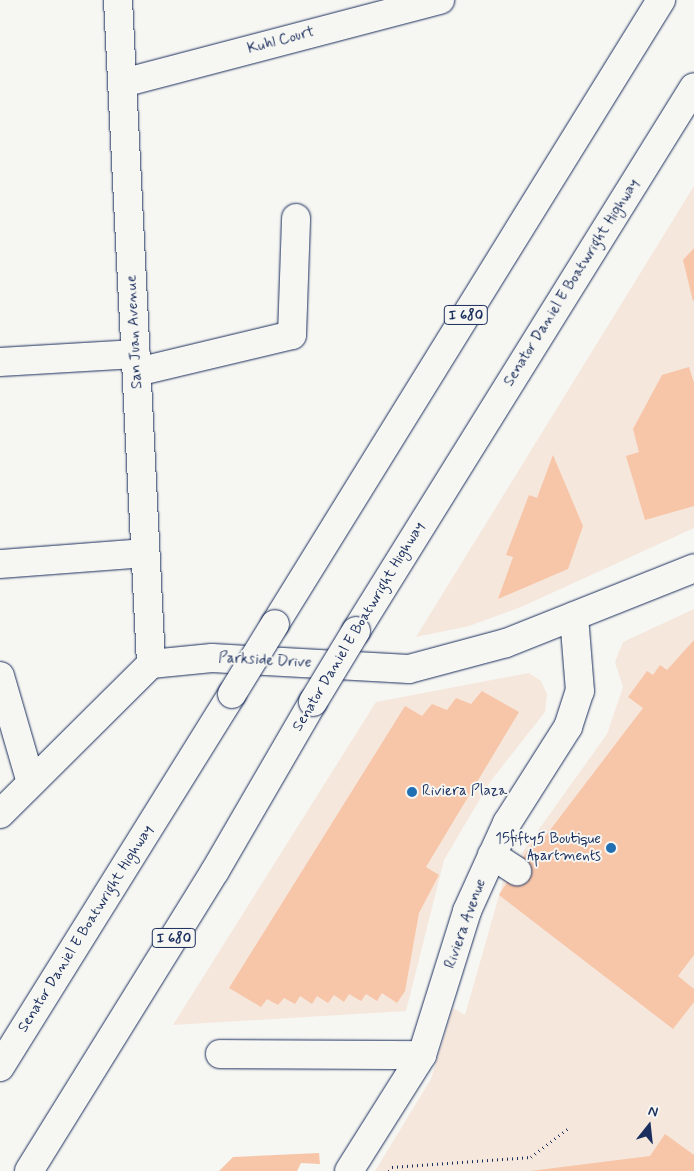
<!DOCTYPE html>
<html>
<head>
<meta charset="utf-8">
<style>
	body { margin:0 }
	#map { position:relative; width:694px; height:1171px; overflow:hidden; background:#f6f6f2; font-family:Mynerve,sans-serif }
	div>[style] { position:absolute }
	.built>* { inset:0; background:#f6e7dc }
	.building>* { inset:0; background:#f7c5a7 }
	.path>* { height:3px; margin-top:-1.5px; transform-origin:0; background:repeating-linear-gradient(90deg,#1b2f5e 0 1px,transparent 0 5px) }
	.roads { filter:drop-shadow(0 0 1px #1b2f5e) drop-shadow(0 0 1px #1b2f5e) }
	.minor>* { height:28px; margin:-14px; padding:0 14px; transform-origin:14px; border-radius:14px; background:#f6f6f2 }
	.highway>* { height:28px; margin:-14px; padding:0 14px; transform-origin:14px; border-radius:14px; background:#f6f6f2 }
	.bridges { filter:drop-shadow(0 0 1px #1b2f5e) drop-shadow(0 0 1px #1b2f5e) }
	.highway-bridge>* { height:28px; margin:-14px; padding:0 14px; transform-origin:14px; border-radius:14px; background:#f6f6f2 }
	.dots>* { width:14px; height:14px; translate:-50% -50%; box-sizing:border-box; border:2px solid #f6f6f2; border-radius:50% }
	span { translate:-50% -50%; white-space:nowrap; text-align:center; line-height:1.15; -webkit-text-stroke:4px #f6f6f2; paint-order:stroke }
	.shield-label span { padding:1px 4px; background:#f6f6f2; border:1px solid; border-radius:4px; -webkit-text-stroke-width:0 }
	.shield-label { font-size:14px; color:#1b2f5e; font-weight:700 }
	.street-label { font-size:15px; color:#1b2f5e }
	.poi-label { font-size:15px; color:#1b2f5e }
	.left { translate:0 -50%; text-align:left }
	.right { translate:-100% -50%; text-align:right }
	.north { position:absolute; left:624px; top:1101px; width:50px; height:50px; -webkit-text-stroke:4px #f6f6f2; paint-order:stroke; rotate:16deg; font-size:14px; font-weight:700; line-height:20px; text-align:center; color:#1b2f5e }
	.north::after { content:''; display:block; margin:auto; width:18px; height:22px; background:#1b2f5e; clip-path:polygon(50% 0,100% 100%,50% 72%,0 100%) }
</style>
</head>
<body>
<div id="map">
	<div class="built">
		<div style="clip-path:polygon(694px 186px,694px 528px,521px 607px,469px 626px,416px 637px)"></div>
		<div style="clip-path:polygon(694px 609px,694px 1171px,375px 1171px,431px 1079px,453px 1008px,465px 1015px,504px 878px,607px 734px,623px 687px,615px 662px,623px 642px)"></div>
		<div style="clip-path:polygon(529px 673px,541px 681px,547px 694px,545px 712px,490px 782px,444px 860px,406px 1011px,173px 1025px,376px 702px)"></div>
	</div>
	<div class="building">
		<div style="clip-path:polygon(694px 248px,694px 300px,693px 301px,683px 260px)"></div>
		<div style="clip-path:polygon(689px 367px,694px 383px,694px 506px,645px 520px,626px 456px,639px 452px,633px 429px,662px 375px)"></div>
		<div style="clip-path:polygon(553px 455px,583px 526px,568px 569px,498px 599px,513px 557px,506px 555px,529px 495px,537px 498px)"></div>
		<div style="clip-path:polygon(694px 640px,694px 955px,678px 976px,694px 989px,694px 1002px,673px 1029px,499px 895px,538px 834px,544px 838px,643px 708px,628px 697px,647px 671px,653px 675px,660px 665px,667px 670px)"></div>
		<div style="clip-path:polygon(482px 691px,519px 712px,426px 867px,439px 875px,419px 913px,405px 991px,397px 1003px,382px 993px,377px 1001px,366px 994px,361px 1001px,349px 994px,344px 1002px,334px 995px,328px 1003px,317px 996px,312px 1004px,300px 996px,295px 1004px,284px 998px,278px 1005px,267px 999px,261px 1007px,229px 988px,405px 706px,422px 716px,432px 704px,447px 710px,456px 698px,471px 704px)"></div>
		<div style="clip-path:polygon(665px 1134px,694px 1155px,694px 1171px,530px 1171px,650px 1156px)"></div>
		<div style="clip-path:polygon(319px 1153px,320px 1164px,301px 1163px,297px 1171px,219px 1171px,233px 1157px)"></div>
	</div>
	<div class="path">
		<div style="left:389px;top:1171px;width:5px;rotate:-53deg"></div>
		<div style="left:392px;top:1167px;width:139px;rotate:-4.1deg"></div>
		<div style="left:531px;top:1157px;width:48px;rotate:-37.3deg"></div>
	</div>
	<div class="roads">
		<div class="minor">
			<div style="left:118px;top:0;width:665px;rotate:87.15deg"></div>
			<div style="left:123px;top:83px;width:328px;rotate:-14.7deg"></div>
			<div style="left:0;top:362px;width:136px;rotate:-3.4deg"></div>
			<div style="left:137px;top:372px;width:159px;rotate:-13.4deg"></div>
			<div style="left:292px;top:335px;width:117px;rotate:-88deg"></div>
			<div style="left:0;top:564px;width:145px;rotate:-4.3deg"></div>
			<div style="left:0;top:676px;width:111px;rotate:73.8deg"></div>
			<div style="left:0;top:814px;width:213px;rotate:-44.8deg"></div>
			<div style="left:151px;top:664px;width:61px;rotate:-5.6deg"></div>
			<div style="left:212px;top:658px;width:197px;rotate:3.2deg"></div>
			<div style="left:409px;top:669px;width:100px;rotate:-15deg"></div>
			<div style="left:506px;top:643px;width:202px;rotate:-21.7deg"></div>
			<div style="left:492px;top:855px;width:30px;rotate:33deg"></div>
			<div style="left:220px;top:1054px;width:202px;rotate:0.3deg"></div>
			<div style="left:349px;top:1171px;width:137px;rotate:-57.8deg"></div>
			<div style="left:422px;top:1055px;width:151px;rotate:-72.6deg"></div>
			<div style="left:467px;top:911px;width:97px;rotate:-65.6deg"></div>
			<div style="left:507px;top:823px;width:114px;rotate:-57.6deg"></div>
			<div style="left:568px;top:727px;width:38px;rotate:-72deg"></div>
			<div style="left:580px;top:691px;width:75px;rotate:-94.6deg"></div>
		</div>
		<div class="highway">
			<div style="left:275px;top:624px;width:734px;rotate:-58.26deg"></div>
			<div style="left:356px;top:631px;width:640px;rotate:-58.15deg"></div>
			<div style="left:0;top:1067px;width:439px;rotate:-58.1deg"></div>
			<div style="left:29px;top:1171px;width:353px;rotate:-58.2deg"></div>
			<div style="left:215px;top:871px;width:195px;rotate:-59.9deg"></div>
		</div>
	</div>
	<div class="bridges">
		<div class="highway-bridge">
			<div style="left:232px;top:694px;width:82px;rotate:-58.4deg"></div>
			<div style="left:313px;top:702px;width:83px;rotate:-58.8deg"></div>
		</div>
	</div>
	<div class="dots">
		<div style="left:412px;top:792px;background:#1f6fb2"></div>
		<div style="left:611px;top:848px;background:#1f6fb2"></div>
	</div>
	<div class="shield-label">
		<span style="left:466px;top:315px">I 680</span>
		<span style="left:174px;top:938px">I 680</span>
	</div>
	<div class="street-label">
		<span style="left:281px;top:41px;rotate:-15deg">Kuhl Court</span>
		<span style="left:572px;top:283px;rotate:-58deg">Senator Daniel E Boatwright Highway</span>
		<span style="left:135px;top:332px;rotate:-93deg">San Juan Avenue</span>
		<span style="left:359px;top:627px;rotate:-59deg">Senator Daniel E Boatwright Highway</span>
		<span style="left:265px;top:661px;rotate:3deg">Parkside Drive</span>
		<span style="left:466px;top:924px;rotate:-70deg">Riviera Avenue</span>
		<span style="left:86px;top:929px;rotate:-58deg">Senator Daniel E Boatwright Highway</span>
	</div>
	<div class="poi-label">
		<span class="left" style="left:422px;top:792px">Riviera Plaza</span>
		<span class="right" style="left:601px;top:848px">15fifty5 Boutique<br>Apartments</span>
	</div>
	<div class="north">N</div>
</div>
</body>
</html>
